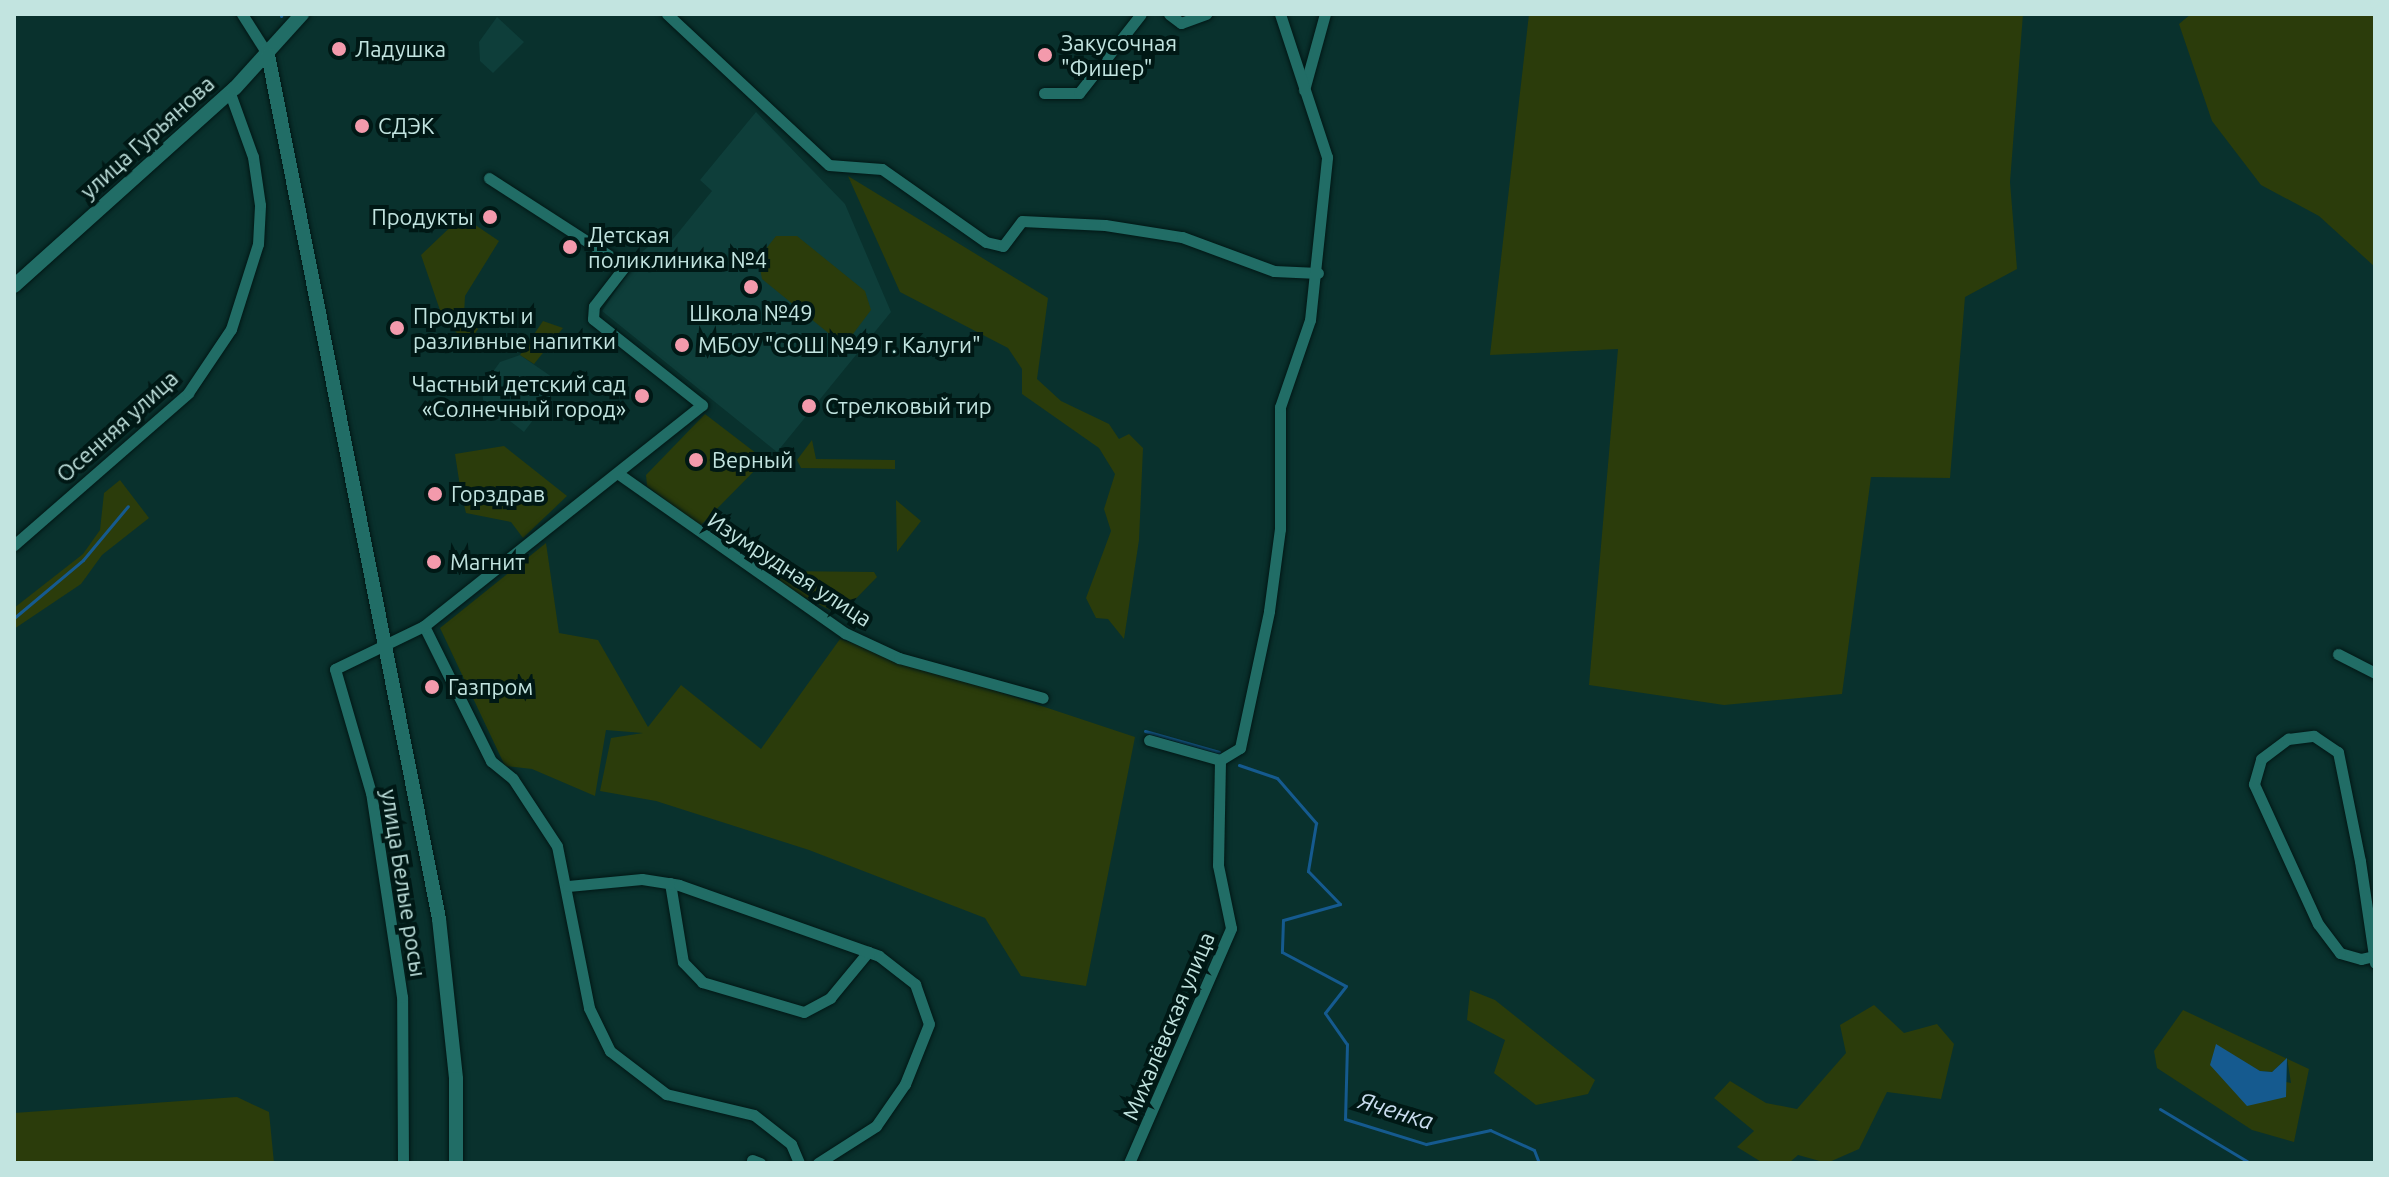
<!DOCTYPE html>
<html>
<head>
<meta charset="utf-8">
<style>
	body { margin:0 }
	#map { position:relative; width:2389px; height:1177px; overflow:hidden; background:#09312d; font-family:Ubuntu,sans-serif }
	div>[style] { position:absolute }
	.built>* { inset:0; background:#0e3e3a }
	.green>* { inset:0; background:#2b3c0b }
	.water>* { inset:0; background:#155a8f }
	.stream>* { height:3px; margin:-1.5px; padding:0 1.5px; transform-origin:1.5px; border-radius:1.5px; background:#155a8f }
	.roads { filter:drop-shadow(0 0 2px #021715) drop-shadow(0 0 2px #021715) }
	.minor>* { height:11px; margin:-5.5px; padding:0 5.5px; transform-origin:5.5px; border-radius:5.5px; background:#216d66 }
	.tertiary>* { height:14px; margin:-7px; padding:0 7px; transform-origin:7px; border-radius:7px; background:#216d66 }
	.secondary>* { height:14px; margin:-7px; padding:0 7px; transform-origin:7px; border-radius:7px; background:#216d66 }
	.dots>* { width:22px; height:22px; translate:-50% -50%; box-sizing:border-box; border:4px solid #001815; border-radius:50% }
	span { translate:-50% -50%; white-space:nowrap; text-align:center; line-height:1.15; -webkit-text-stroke:8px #001815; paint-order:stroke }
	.poi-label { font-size:22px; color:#c2e4e0 }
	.left { translate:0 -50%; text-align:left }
	.right { translate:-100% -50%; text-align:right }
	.street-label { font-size:22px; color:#c2e4e0 }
	.water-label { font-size:24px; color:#c9dcee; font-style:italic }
	.frame { position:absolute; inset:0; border:16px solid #c2e4e0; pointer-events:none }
</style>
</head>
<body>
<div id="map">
	<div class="built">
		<div style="clip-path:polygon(497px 17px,524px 42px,493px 73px,480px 61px,479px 42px)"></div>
		<div style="clip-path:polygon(756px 112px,845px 204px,891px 312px,777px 452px,602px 311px,642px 252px,660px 237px,669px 244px,712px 191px,700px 180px)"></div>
		<div style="clip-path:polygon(520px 355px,552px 377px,555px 391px,524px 432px,483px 400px,482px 387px,500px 362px)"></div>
	</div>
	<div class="green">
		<div style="clip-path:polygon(1529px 14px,2023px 14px,2010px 182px,2017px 269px,1965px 297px,1950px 478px,1871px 477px,1842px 694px,1724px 705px,1589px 685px,1618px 349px,1490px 355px)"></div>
		<div style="clip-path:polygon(2191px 14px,2375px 14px,2375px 267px,2319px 216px,2261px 185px,2212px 121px,2179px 24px)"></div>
		<div style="clip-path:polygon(848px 176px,1048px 298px,1037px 379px,1061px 401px,1109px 424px,1119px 439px,1129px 434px,1143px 448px,1139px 540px,1124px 639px,1108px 619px,1096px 618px,1086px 598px,1111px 531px,1104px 509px,1115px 474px,1099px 448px,1022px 394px,1022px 369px,1008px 348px,900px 292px)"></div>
		<div style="clip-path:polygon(462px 216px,499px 241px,465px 296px,464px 315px,478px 329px,468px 344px,443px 319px,421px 255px)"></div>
		<div style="clip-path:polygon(776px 236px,797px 236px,865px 291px,871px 310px,853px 334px,832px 336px,762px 279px,758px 259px)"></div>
		<div style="clip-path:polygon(543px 321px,563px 328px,534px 364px,520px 355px)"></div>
		<div style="clip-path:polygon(705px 414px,765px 460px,700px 526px,647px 486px,646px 475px)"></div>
		<div style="clip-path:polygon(812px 440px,816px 459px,895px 460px,895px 469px,801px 468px,797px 460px)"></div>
		<div style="clip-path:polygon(504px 446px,567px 496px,523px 538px,511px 522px,466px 513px,461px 493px,455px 454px)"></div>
		<div style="clip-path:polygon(120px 480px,149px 518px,102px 555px,81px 584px,14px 629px,14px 608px,83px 554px,100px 530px,104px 493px)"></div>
		<div style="clip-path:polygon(896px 500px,921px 521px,897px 552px)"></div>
		<div style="clip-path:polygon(546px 543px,559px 633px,598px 640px,648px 727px,681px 685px,761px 749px,840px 639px,1135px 737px,1086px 986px,1021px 976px,985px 918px,809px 850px,656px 801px,600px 791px,611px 738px,643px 733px,606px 730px,595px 796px,532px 769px,505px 766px,440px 628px)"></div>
		<div style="clip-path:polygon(780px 571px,874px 572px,877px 577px,840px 615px,771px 580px)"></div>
		<div style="clip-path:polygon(1470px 990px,1495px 1000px,1595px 1080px,1588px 1094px,1536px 1105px,1494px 1073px,1505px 1040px,1467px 1020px)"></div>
		<div style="clip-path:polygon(1874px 1005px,1904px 1033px,1937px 1024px,1954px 1044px,1941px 1099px,1887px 1092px,1859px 1149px,1827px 1163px,1798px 1155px,1789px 1163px,1763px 1163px,1737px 1147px,1754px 1131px,1714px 1098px,1730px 1081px,1766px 1103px,1797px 1109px,1846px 1053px,1840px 1025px)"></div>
		<div style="clip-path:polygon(evenodd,2183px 1010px,2309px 1069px,2294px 1142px,2252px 1130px,2157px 1068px,2154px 1051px,2183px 1010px,2222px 1050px,2260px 1071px,2272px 1072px,2287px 1058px,2291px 1083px,2210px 1065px,2222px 1050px)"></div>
		<div style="clip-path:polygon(237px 1097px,269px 1112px,274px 1163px,14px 1163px,14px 1113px)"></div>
	</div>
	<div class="water">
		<div style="clip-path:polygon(2216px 1044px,2260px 1071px,2272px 1072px,2287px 1058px,2286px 1097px,2247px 1106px,2210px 1065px)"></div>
	</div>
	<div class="stream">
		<div style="left:281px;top:16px;width:2px;rotate:-63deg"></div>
		<div style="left:14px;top:618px;width:90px;rotate:-40deg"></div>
		<div style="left:83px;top:560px;width:70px;rotate:-50.2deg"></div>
		<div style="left:1145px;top:731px;width:77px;rotate:15.8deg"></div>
		<div style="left:1239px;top:765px;width:40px;rotate:18.9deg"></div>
		<div style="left:1277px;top:778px;width:60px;rotate:49.1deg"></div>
		<div style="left:1316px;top:823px;width:49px;rotate:99.5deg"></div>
		<div style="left:1308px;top:871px;width:46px;rotate:45.9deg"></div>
		<div style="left:1340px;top:904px;width:59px;rotate:164.3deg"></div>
		<div style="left:1283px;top:920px;width:32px;rotate:92deg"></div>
		<div style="left:1282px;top:952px;width:72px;rotate:28deg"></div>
		<div style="left:1346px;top:986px;width:34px;rotate:128deg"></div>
		<div style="left:1325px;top:1013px;width:38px;rotate:55deg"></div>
		<div style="left:1347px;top:1044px;width:75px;rotate:91.5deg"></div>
		<div style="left:1345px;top:1119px;width:85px;rotate:17.2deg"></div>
		<div style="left:1426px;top:1144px;width:66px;rotate:-12.3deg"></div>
		<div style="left:1490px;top:1130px;width:48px;rotate:24.4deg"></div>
		<div style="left:1534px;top:1150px;width:14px;rotate:69deg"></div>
		<div style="left:2160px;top:1109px;width:105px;rotate:31deg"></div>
	</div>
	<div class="roads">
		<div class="minor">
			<div style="left:242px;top:14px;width:49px;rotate:57.6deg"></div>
			<div style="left:667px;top:14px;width:221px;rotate:43deg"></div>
			<div style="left:829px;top:165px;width:53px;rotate:4.3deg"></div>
			<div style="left:882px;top:169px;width:127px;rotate:35.1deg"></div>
			<div style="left:986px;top:242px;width:17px;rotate:13deg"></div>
			<div style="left:1003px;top:246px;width:31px;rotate:-53deg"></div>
			<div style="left:1022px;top:221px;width:83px;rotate:2.8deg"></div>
			<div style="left:1105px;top:225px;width:78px;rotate:8.9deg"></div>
			<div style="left:1182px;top:237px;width:98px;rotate:20.3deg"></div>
			<div style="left:1274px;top:271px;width:44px;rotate:2.6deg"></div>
			<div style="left:1169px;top:14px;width:15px;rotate:37deg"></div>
			<div style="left:1181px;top:23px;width:27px;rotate:-20deg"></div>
			<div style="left:1304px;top:90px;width:79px;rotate:-74.6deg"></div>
			<div style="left:1044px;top:93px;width:35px"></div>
			<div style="left:1079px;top:93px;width:100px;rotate:-51.9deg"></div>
			<div style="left:620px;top:475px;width:275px;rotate:35.1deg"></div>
			<div style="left:845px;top:633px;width:60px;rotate:24.8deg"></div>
			<div style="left:899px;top:658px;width:149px;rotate:15.5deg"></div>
			<div style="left:14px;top:545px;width:231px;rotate:-41.1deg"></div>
			<div style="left:188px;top:393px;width:77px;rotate:-56.1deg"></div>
			<div style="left:231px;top:329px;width:89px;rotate:-72.4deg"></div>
			<div style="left:258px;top:244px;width:39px;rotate:-87deg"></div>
			<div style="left:260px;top:205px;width:49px;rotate:-98.3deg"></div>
			<div style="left:253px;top:157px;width:68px;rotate:-109.8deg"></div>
			<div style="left:424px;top:626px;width:151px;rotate:63.6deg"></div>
			<div style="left:491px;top:761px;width:28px;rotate:39deg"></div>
			<div style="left:513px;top:779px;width:80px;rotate:56.7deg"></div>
			<div style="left:557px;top:846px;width:165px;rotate:78.8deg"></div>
			<div style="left:589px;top:1008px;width:48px;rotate:64deg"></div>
			<div style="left:610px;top:1051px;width:71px;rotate:37.5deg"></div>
			<div style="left:666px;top:1094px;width:90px;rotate:13.4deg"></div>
			<div style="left:754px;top:1115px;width:47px;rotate:38.1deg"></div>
			<div style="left:791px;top:1144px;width:21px;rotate:67deg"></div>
			<div style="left:2338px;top:654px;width:42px;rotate:27.2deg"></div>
			<div style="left:1149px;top:740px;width:74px;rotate:15.7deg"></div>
			<div style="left:1220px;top:760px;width:23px;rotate:-31deg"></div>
			<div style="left:1240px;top:748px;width:140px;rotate:-78deg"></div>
			<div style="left:1269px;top:611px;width:83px;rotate:-82.4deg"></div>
			<div style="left:1280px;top:529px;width:122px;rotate:-90deg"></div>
			<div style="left:1280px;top:407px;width:92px;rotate:-71deg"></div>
			<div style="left:1310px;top:320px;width:164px;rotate:-84deg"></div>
			<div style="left:1327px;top:157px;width:151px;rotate:-108.2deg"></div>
			<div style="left:670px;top:883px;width:80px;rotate:80.7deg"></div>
			<div style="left:683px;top:962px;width:28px;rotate:46deg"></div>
			<div style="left:702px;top:982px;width:106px;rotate:16.4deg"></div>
			<div style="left:804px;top:1012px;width:30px;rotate:-28deg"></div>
			<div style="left:830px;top:998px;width:60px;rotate:-50.4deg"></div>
			<div style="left:568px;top:886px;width:74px;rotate:-5.4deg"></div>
			<div style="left:642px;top:879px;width:37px;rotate:9deg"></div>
			<div style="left:679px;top:885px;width:212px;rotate:19.5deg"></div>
			<div style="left:879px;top:956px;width:46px;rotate:37.9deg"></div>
			<div style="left:915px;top:984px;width:42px;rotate:70.7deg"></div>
			<div style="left:929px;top:1024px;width:65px;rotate:111.8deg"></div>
			<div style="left:905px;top:1084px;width:51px;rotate:124.6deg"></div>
			<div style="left:876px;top:1126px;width:69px;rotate:147.5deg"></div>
			<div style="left:2375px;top:956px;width:1px;rotate:180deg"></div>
			<div style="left:2374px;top:956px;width:13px;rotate:167deg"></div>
			<div style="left:2361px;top:959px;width:22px;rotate:-164deg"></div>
			<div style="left:2340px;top:953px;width:36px;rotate:-127deg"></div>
			<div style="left:2318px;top:924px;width:154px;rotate:-114.6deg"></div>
			<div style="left:2254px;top:784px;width:26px;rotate:-74deg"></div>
			<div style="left:2261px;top:759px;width:34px;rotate:-37deg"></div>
			<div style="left:2288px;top:739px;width:26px;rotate:-7deg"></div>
			<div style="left:2314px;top:736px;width:29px;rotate:34deg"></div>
			<div style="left:2338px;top:752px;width:111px;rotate:78.6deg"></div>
			<div style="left:2360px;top:861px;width:96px;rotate:81.6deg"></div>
			<div style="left:2374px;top:956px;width:7px;rotate:82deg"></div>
			<div style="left:752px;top:1160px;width:9px;rotate:21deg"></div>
			<div style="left:403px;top:1163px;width:166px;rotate:-90.3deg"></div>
			<div style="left:402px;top:997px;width:206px;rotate:-98.6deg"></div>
			<div style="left:371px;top:793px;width:129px;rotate:-106.2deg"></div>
			<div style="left:335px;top:669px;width:99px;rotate:-25.8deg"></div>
			<div style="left:424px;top:626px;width:355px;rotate:-38.5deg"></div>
			<div style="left:702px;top:405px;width:139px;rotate:-141.7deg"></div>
			<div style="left:593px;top:319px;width:13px;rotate:-86deg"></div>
			<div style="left:594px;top:306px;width:51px;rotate:-52.2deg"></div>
			<div style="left:625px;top:266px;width:162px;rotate:-147.1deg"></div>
			<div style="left:1129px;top:1163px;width:256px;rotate:-66.5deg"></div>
			<div style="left:1231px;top:928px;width:64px;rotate:-101.7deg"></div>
			<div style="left:1218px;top:865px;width:105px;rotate:-88.9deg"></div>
		</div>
		<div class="tertiary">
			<div style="left:14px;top:286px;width:297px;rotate:-41.9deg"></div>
			<div style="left:235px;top:88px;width:100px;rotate:-47.8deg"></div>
		</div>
		<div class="secondary">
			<div style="left:268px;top:55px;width:881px;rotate:78.8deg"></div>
			<div style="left:439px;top:919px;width:161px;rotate:83.9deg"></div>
			<div style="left:456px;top:1079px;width:84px;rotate:90deg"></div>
		</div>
	</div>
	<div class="dots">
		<div style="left:339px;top:49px;background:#f39aac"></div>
		<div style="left:1045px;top:55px;background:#f39aac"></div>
		<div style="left:362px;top:126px;background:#f39aac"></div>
		<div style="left:490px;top:217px;background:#f39aac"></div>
		<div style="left:570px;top:247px;background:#f39aac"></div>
		<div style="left:751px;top:287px;background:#f39aac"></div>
		<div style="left:397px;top:328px;background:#f39aac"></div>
		<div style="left:682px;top:345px;background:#f39aac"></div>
		<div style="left:642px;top:396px;background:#f39aac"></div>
		<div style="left:809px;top:406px;background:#f39aac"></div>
		<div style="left:696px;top:460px;background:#f39aac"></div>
		<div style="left:435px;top:494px;background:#f39aac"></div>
		<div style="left:434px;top:562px;background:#f39aac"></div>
		<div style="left:432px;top:687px;background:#f39aac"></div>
	</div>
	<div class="poi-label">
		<span class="left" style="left:1061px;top:55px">Закусочная<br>"Фишер"</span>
		<span class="left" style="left:355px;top:49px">Ладушка</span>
		<span class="left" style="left:378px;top:126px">СДЭК</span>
		<span class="right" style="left:474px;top:217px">Продукты</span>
		<span class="left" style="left:588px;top:247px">Детская<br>поликлиника №4</span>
		<span style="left:751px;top:313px">Школа №49</span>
		<span class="left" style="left:413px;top:328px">Продукты и<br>разливные напитки</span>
		<span class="left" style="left:698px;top:345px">МБОУ "СОШ №49 г. Калуги"</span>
		<span class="right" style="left:626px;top:396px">Частный детский сад<br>«Солнечный город»</span>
		<span class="left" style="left:825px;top:406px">Стрелковый тир</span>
		<span class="left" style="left:712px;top:460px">Верный</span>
		<span class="left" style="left:451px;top:494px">Горздрав</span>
		<span class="left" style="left:450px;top:562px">Магнит</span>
		<span class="left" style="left:448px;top:687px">Газпром</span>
	</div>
	<div class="street-label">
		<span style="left:147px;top:137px;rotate:-42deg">улица Гурьянова</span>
		<span style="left:117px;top:426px;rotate:-42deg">Осенняя улица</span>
		<span style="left:790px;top:569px;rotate:33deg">Изумрудная улица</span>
		<span style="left:404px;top:883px;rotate:81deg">улица Белые росы</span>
		<span style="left:1168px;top:1026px;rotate:-67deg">Михалёвская улица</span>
	</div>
	<div class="water-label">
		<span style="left:1396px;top:1111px;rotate:17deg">Яченка</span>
	</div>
	<div class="frame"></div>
</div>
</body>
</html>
